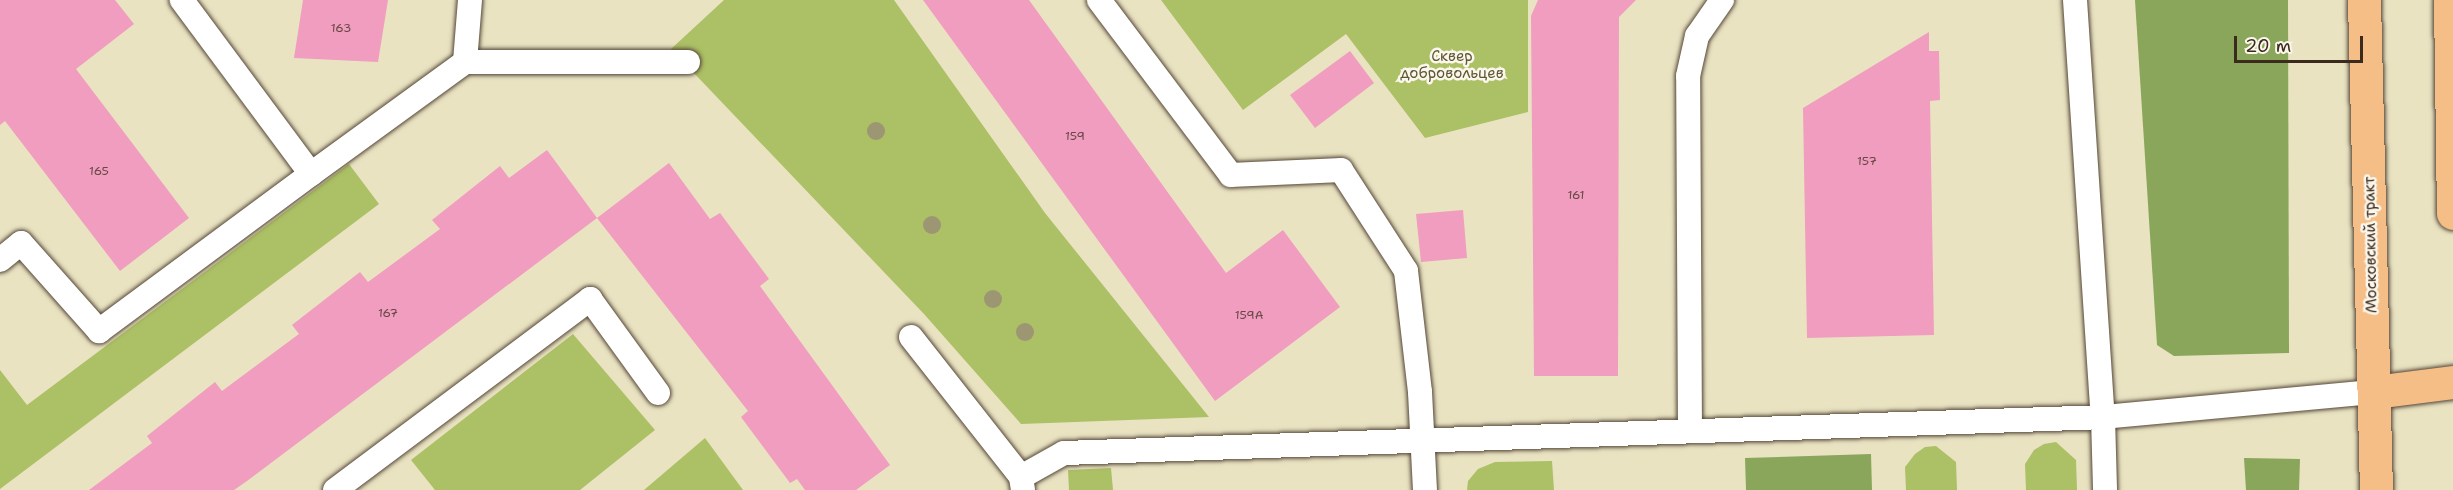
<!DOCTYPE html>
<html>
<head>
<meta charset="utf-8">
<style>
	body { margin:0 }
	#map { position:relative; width:2453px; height:490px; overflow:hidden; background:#e9e3c2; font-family:"Shantell Sans",sans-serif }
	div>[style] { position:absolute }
	.green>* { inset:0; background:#acc065 }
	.forest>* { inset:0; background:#89a65a }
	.building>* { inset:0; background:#f09dbf }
	.roads { filter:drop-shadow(0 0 2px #554637) drop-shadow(0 0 2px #554637) }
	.service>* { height:24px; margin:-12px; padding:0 12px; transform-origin:12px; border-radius:12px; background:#fff }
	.primary>* { height:33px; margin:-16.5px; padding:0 16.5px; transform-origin:16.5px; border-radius:16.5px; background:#f6be87 }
	.trees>* { width:18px; height:18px; margin:-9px; border-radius:50%; background:#9c9673 }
	span { translate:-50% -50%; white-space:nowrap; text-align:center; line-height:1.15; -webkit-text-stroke:5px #fbf7ec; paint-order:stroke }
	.number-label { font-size:12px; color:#684746 }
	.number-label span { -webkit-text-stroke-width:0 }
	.park-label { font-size:15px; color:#5d5733 }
	.street-label { font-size:15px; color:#3b2a1e }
	.scale { position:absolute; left:2234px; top:36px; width:129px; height:27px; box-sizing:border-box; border:3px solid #3b2a1e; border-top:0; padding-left:8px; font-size:18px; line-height:21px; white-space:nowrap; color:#3b2a1e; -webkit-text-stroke:4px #fbf7ec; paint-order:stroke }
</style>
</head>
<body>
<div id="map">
	<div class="green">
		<div style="clip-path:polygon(724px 0,894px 0,1045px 213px,1209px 417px,1021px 424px,924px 314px,671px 49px)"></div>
		<div style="clip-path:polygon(1161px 0,1528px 0,1528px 112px,1425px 138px,1346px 34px,1243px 110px)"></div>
		<div style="clip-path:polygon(349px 164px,379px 204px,0 489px,0 370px,27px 405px)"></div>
		<div style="clip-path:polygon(573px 334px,655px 430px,580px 490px,435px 490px,411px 460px)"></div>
		<div style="clip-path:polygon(705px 438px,743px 490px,644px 490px)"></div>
		<div style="clip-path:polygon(2056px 442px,2076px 460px,2077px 490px,2026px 490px,2025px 464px,2034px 450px,2044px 444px)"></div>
		<div style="clip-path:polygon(1936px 446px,1956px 462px,1957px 490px,1906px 490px,1905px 467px,1915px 454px,1925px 447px)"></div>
		<div style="clip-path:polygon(1552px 461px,1554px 490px,1467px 490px,1468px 481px,1478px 469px,1495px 462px)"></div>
		<div style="clip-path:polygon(1111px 468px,1113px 490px,1069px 490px,1068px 470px)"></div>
	</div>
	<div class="forest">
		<div style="clip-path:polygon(2135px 0,2288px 0,2289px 353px,2174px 356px,2157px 345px)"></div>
		<div style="clip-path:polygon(1871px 454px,1872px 490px,1746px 490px,1745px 458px)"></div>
		<div style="clip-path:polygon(2244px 458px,2300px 459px,2299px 490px,2246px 490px)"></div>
	</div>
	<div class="building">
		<div style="clip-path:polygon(0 0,115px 0,134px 24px,76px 69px,189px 218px,120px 271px,5px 121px,0 125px)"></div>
		<div style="clip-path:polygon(303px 0,388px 0,378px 62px,294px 58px)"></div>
		<div style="clip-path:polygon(923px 0,1029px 0,1226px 273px,1283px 230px,1340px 307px,1215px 401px)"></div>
		<div style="clip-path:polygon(1538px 0,1636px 0,1619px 17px,1618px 376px,1534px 376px,1531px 16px)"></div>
		<div style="clip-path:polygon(1929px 32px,1929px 51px,1939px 51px,1940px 100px,1930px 101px,1934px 335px,1807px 338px,1803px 108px)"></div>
		<div style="clip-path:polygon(1350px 51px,1374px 83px,1315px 128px,1290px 95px)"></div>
		<div style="clip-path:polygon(547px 150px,597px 218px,247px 481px,234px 490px,89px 490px,152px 443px,147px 436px,215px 382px,222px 391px,299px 334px,292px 325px,360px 272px,368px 282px,440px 229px,432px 220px,500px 166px,509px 178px)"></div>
		<div style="clip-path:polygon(669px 163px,710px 219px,720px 213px,769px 279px,760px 286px,890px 465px,856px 490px,805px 490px,797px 479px,790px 483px,741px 417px,748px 411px,597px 218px)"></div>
		<div style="clip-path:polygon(1463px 210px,1467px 258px,1421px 262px,1416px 214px)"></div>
	</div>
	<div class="roads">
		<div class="service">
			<div style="left:1099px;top:0;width:219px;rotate:53deg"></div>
			<div style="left:1231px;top:175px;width:110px;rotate:-2.6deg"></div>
			<div style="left:1341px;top:170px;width:120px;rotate:57.2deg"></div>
			<div style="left:1406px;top:271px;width:122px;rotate:83.4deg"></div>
			<div style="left:1420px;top:392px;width:98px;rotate:87.1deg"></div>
			<div style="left:2075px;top:0;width:418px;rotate:86.2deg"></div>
			<div style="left:2103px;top:417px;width:73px;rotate:88.4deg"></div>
			<div style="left:465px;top:62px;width:223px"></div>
			<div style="left:311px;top:174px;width:190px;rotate:-36deg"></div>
			<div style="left:465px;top:62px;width:62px;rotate:-85.4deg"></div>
			<div style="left:0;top:260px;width:27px;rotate:-39deg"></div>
			<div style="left:21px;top:243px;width:118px;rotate:48.4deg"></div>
			<div style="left:99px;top:331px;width:264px;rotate:-36.5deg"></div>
			<div style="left:311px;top:174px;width:217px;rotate:-126.6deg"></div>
			<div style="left:911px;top:337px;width:178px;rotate:51.8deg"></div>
			<div style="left:1690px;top:431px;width:355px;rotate:-90.3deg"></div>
			<div style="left:1688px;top:76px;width:41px;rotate:-77.3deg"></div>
			<div style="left:1697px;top:36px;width:44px;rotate:-55.2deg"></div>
			<div style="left:335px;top:490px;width:319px;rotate:-36.8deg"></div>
			<div style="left:590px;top:299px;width:116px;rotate:54.1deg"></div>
			<div style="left:1023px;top:490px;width:13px;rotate:-99deg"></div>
			<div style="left:1021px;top:477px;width:49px;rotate:-29.2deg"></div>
			<div style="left:1064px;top:453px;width:1040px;rotate:-1.98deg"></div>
			<div style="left:2103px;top:417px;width:272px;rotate:-5.3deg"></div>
		</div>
		<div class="primary">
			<div style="left:2364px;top:0;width:490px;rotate:88.6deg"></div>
			<div style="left:2450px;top:0;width:213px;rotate:89.2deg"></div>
			<div style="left:2374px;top:392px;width:80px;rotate:-7.2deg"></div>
		</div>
	</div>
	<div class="trees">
		<div style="left:876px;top:131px"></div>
		<div style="left:932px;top:225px"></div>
		<div style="left:993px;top:299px"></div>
		<div style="left:1025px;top:332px"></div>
	</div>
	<div class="number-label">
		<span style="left:341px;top:29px">163</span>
		<span style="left:1075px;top:137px">159</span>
		<span style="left:1867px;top:162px">157</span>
		<span style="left:99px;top:172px">165</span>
		<span style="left:1576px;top:196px">161</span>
		<span style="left:388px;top:314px">167</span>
		<span style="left:1249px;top:316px">159А</span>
	</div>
	<div class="park-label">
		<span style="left:1452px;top:65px">Сквер<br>добровольцев</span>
	</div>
	<div class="street-label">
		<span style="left:2371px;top:245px;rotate:-91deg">Московский тракт</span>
	</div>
	<div class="scale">20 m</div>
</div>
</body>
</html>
